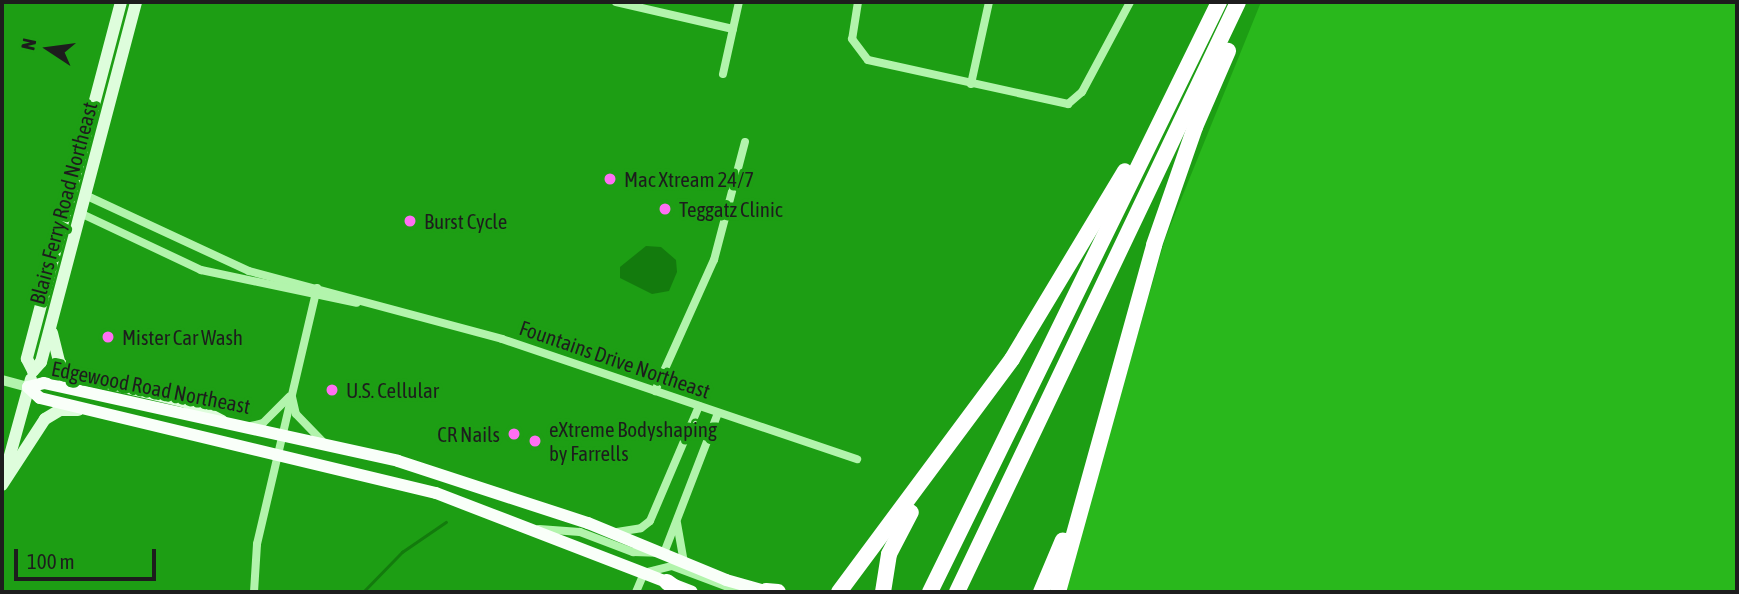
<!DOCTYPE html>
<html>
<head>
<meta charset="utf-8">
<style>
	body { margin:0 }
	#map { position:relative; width:1739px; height:594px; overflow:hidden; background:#1d9e14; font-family:"Asap Condensed",sans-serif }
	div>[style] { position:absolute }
	.green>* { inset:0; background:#29b81c }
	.water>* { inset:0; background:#137b0d }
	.stream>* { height:2.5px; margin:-1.25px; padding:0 1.25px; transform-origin:1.25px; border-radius:1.25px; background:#137b0d }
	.minor>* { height:8px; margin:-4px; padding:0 4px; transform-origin:4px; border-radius:4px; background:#b2f4ac }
	.tertiary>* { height:10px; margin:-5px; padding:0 5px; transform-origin:5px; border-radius:5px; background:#b2f4ac }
	.secondary>* { height:12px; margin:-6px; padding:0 6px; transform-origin:6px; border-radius:6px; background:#defddc }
	.primary>* { height:12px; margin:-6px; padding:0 6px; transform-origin:6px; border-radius:6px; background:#f9fff9 }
	.motorway>* { height:16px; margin:-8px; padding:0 8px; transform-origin:8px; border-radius:8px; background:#fff }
	.dots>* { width:19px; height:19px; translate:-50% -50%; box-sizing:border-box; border:4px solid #1d9e14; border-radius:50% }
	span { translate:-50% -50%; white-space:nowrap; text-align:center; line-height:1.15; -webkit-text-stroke:7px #1d9e14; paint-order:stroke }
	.poi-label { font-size:21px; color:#1d1d1d }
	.left { translate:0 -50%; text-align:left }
	.right { translate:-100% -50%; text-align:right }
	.street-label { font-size:21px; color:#1d1d1d }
	.frame { position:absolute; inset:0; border:4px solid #1d1d1d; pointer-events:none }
	.north { position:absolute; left:14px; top:14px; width:70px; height:70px; -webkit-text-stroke:5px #1d9e14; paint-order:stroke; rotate:283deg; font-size:19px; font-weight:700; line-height:28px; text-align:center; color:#1d1d1d }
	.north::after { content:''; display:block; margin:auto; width:24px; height:32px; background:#1d1d1d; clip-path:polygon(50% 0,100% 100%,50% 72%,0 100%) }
	.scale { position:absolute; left:14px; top:549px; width:142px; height:32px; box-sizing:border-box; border:4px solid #1d1d1d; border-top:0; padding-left:9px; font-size:21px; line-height:24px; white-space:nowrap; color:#1d1d1d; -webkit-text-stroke:5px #1d9e14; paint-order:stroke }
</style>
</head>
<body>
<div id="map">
	<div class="green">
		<div style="clip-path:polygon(1261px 2px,1737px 2px,1737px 592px,1064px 592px,1165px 239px)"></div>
	</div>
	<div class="water">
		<div style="clip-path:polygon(646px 246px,661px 247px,676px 260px,677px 272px,669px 291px,652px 294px,620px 278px,620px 267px)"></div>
	</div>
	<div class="stream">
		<div style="left:363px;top:592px;width:56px;rotate:-45.7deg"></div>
		<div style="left:402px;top:552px;width:53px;rotate:-34.3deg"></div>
	</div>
	<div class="minor">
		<div style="left:616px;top:2px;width:120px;rotate:13deg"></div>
		<div style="left:858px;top:2px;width:37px;rotate:99deg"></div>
		<div style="left:852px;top:39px;width:26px;rotate:53deg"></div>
		<div style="left:868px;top:60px;width:205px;rotate:12.4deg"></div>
		<div style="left:1068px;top:104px;width:18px;rotate:-41deg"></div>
		<div style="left:1082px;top:92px;width:102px;rotate:-61.9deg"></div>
		<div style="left:723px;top:74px;width:74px;rotate:-77.5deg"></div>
		<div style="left:971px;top:84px;width:84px;rotate:-77.6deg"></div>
		<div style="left:85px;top:195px;width:181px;rotate:24.9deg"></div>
		<div style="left:249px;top:271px;width:262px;rotate:15deg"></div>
		<div style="left:502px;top:339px;width:375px;rotate:18.7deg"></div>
		<div style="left:80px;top:213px;width:134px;rotate:25.2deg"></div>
		<div style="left:201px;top:270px;width:159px;rotate:11.9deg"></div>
		<div style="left:655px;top:391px;width:144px;rotate:-65.8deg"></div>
		<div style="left:714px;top:260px;width:122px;rotate:-75.3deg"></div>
		<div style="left:292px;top:397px;width:17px;rotate:77deg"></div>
		<div style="left:296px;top:414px;width:39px;rotate:46deg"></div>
		<div style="left:251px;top:426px;width:12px;rotate:-14deg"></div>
		<div style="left:263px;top:423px;width:37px;rotate:-45deg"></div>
		<div style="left:677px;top:523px;width:39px;rotate:80deg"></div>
		<div style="left:539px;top:529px;width:41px;rotate:4.2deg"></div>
		<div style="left:580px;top:532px;width:57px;rotate:20.7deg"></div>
		<div style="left:633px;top:552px;width:31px;rotate:2deg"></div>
		<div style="left:664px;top:553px;width:150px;rotate:-68.9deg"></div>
		<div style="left:617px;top:532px;width:24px;rotate:-9deg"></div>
		<div style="left:641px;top:528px;width:11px;rotate:-38deg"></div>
		<div style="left:650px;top:521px;width:125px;rotate:-66.9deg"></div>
		<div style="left:254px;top:592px;width:48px;rotate:-86.4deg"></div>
		<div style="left:257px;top:544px;width:263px;rotate:-76.8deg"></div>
		<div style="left:636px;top:592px;width:21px;rotate:-67deg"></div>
		<div style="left:644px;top:573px;width:29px;rotate:-14deg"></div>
		<div style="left:672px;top:566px;width:74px;rotate:20.6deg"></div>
	</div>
	<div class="tertiary">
		<div style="left:2px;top:380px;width:27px;rotate:15deg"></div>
	</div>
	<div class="secondary">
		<div style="left:121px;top:2px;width:369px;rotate:104.8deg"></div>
		<div style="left:27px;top:359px;width:13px;rotate:63deg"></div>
		<div style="left:33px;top:371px;width:12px;rotate:-48deg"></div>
		<div style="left:41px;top:362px;width:372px;rotate:-75.2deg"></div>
		<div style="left:52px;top:333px;width:30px;rotate:76deg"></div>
		<div style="left:59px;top:362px;width:16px;rotate:47deg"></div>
		<div style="left:70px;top:374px;width:119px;rotate:13.6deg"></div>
		<div style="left:186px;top:402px;width:41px;rotate:27.8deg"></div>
		<div style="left:7px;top:466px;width:90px;rotate:-74.6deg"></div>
		<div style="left:2px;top:485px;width:79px;rotate:-56.9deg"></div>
		<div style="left:45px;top:419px;width:17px;rotate:-31deg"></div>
		<div style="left:60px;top:410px;width:18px"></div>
	</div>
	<div class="primary">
		<div style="left:28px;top:387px;width:16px;rotate:-14deg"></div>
		<div style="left:44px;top:383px;width:362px;rotate:12.4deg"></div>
		<div style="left:398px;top:461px;width:200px;rotate:18.1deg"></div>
		<div style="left:588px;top:523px;width:149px;rotate:22.4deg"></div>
		<div style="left:726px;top:580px;width:45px;rotate:15.6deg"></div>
		<div style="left:28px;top:387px;width:16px;rotate:43deg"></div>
		<div style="left:40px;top:398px;width:407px;rotate:13.5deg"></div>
		<div style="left:436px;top:493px;width:274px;rotate:21.1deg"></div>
	</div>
	<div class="motorway">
		<div style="left:667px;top:582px;width:17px;rotate:36deg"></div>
		<div style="left:766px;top:591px;width:12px;rotate:5deg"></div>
		<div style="left:839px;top:592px;width:290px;rotate:-53.4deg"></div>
		<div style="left:1012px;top:359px;width:219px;rotate:-59deg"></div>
		<div style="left:883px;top:592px;width:38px;rotate:-81deg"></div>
		<div style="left:889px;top:554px;width:47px;rotate:-62.4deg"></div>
		<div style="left:930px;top:592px;width:657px;rotate:-63.9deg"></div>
		<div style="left:957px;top:592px;width:653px;rotate:-64.53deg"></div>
		<div style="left:1041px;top:592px;width:56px;rotate:-67.1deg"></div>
		<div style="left:1058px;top:592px;width:360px;rotate:-74.5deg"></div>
		<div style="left:1154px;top:245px;width:125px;rotate:-70.8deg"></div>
		<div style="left:1195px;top:127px;width:83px;rotate:-66.5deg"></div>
	</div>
	<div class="dots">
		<div style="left:610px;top:179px;background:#ff6ff3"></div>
		<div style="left:665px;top:209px;background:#ff6ff3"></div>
		<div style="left:410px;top:221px;background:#ff6ff3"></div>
		<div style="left:108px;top:337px;background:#ff6ff3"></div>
		<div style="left:332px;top:390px;background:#ff6ff3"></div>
		<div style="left:514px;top:434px;background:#ff6ff3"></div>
		<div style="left:535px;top:441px;background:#ff6ff3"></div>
	</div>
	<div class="poi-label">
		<span class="left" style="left:624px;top:179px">Mac Xtream 24/7</span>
		<span class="left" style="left:679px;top:209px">Teggatz Clinic</span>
		<span class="left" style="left:424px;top:221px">Burst Cycle</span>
		<span class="left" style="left:122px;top:337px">Mister Car Wash</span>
		<span class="left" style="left:346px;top:390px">U.S. Cellular</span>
		<span class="left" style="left:549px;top:441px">eXtreme Bodyshaping<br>by Farrells</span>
		<span class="right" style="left:500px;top:434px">CR Nails</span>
	</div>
	<div class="street-label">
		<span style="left:63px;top:203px;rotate:-75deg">Blairs Ferry Road Northeast</span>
		<span style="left:615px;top:359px;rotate:19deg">Fountains Drive Northeast</span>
		<span style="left:151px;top:387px;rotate:11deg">Edgewood Road Northeast</span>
	</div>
	<div class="frame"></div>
	<div class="north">N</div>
	<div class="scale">100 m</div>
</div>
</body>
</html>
